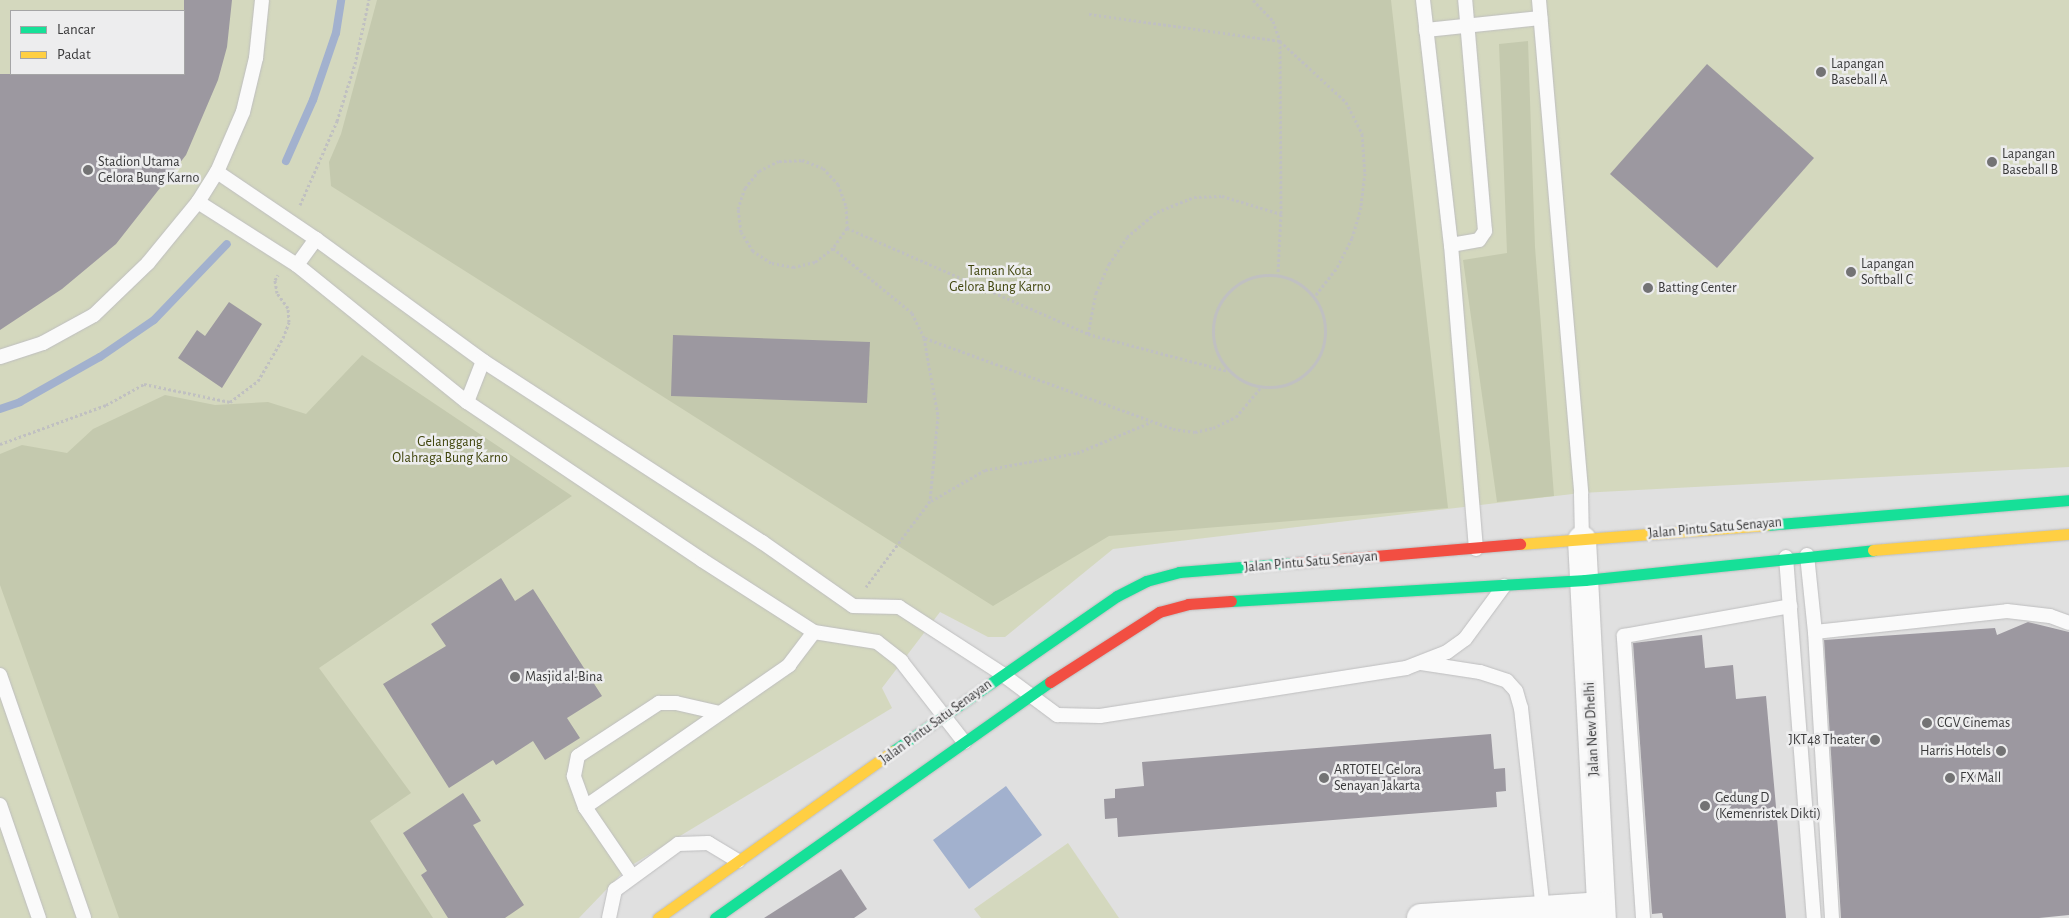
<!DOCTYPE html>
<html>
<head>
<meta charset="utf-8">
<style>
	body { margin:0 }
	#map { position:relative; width:2069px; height:918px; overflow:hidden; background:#e0e0e0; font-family:"Alegreya Sans",sans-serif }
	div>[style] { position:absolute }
	.green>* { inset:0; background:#d4d8be }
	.forest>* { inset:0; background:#c4c9ae }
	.water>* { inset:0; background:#a2b1ce }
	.stream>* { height:8px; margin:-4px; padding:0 4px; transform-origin:4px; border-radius:4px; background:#a2b1ce }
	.building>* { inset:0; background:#9c98a0 }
	.path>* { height:3px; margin-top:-1.5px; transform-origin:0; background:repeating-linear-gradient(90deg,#c0c0c1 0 2.5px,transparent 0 5px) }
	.path>.ring { margin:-1.5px; padding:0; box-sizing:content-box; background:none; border:3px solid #c0c0c1; border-radius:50% }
	.roads { filter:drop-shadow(0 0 1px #bebebf) drop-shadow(0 0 1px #bebebf) }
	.lane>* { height:14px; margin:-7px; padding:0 7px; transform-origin:7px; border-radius:7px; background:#fafafa }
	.street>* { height:28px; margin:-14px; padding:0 14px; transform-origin:14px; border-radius:14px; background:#fafafa }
	.fast>* { height:11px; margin:-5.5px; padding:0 5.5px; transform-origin:5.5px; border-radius:5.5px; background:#16e098 }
	.slow>* { height:11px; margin:-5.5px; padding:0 5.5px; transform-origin:5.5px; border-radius:5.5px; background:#ffcf43 }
	.jam>* { height:11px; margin:-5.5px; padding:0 5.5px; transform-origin:5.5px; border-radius:5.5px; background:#f24e42 }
	.dots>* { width:14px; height:14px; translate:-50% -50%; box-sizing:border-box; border:2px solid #ededee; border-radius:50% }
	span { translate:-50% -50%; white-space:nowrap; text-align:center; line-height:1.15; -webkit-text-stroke:5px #ededee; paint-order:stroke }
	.poi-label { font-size:14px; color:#39393a }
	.left { translate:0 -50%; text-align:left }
	.right { translate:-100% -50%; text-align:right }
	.park-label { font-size:14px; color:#3f440b }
	.street-label { font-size:14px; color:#39393a }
	.legend { position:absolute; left:10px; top:10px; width:175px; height:65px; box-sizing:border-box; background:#ededee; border:1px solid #a5a5a6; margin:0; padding:6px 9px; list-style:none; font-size:15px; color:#39393a }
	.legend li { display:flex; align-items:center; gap:10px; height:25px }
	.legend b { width:25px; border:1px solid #a5a5a6 }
</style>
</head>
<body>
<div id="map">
	<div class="green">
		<div style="clip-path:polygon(evenodd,0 0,2069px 0,2069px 467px,1581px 493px,1113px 549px,1005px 637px,988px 637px,940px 612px,882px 688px,892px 708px,627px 868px,579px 918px,0 918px,0 0,11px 11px,184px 11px,184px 74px,11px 74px,11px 11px)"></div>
		<div style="clip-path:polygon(1068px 843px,1119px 918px,981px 918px,974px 909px)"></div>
	</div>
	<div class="forest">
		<div style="clip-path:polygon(377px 0,1391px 0,1448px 508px,1109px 536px,993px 606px,331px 186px,329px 162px,341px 134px)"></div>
		<div style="clip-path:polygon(1528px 41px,1535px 247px,1554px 496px,1497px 502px,1463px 260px,1507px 253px,1499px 44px)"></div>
		<div style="clip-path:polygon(362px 355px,572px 496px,319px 668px,411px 793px,370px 821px,433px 918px,119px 918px,0 585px,0 454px,22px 445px,67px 453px,93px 429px,165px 395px,215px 405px,268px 402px,306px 414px)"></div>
	</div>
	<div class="water">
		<div style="clip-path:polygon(1006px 786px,1042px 835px,969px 889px,933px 840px)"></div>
	</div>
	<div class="stream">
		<div style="left:286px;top:161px;width:67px;rotate:-66.1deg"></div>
		<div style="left:313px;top:100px;width:71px;rotate:-71.1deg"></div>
		<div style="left:336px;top:33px;width:33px;rotate:-81deg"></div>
		<div style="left:0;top:409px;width:21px;rotate:-19deg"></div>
		<div style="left:20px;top:402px;width:92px;rotate:-29.4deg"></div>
		<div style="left:100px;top:357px;width:65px;rotate:-34.4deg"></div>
		<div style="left:154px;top:320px;width:105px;rotate:-46.2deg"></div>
	</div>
	<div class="building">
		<div style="clip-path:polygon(184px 0,232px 0,227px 47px,218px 80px,186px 155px,116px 244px,62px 289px,0 330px,0 74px,184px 74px)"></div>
		<div style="clip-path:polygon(1707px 64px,1814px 158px,1717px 268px,1610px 174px)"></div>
		<div style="clip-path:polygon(229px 302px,262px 324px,222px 388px,178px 358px,197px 330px,205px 336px)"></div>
		<div style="clip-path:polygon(673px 335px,870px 342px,867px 403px,671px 396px)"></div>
		<div style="clip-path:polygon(501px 578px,515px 601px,533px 589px,602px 696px,567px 718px,580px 738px,545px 760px,533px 741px,496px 765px,493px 760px,449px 788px,383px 684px,446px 646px,431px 624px)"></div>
		<div style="clip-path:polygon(2028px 622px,2069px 632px,2069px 915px,2039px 918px,1841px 918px,1824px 640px,1995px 628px,1997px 635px)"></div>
		<div style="clip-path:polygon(1702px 635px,1705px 668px,1733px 665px,1736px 699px,1766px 696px,1786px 918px,1663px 918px,1662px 913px,1652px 914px,1633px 643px)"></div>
		<div style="clip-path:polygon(1491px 734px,1494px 769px,1505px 768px,1506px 791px,1496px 792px,1497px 807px,1118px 837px,1117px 818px,1105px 819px,1104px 799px,1115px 798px,1115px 789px,1144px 786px,1142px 762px)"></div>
		<div style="clip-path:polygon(463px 793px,481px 821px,473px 825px,524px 905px,505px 918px,448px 918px,421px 875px,427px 871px,403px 833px)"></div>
		<div style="clip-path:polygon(841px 869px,867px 909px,854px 918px,764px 918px)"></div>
	</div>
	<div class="path">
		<div style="left:1253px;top:0;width:29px;rotate:46deg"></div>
		<div style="left:1273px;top:21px;width:21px;rotate:71deg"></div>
		<div style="left:1280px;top:41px;width:173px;rotate:89.7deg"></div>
		<div style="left:1281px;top:214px;width:60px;rotate:92.9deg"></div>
		<div style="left:1089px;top:14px;width:193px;rotate:8deg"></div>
		<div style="left:1280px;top:41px;width:90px;rotate:42.7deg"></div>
		<div style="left:1346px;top:102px;width:36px;rotate:63deg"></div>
		<div style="left:1362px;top:134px;width:39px;rotate:86deg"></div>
		<div style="left:1365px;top:173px;width:34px;rotate:97deg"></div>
		<div style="left:1361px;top:207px;width:32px;rotate:106deg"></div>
		<div style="left:1352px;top:238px;width:35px;rotate:117deg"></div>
		<div style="left:1336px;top:269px;width:34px;rotate:128deg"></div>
		<div style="left:802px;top:160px;width:22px;rotate:21deg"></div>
		<div style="left:823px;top:168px;width:22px;rotate:47deg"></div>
		<div style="left:838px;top:184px;width:23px;rotate:70deg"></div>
		<div style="left:846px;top:206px;width:22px;rotate:87deg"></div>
		<div style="left:847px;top:228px;width:24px;rotate:125deg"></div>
		<div style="left:833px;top:248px;width:23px;rotate:142deg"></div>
		<div style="left:815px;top:262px;width:22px;rotate:167deg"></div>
		<div style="left:794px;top:267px;width:23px;rotate:-170deg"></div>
		<div style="left:771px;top:263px;width:22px;rotate:-146deg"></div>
		<div style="left:753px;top:251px;width:22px;rotate:-122deg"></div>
		<div style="left:741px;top:232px;width:23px;rotate:-97deg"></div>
		<div style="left:738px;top:209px;width:22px;rotate:-72deg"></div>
		<div style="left:745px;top:188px;width:22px;rotate:-51deg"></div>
		<div style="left:759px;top:171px;width:22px;rotate:-27deg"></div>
		<div style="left:779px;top:161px;width:23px;rotate:-2deg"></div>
		<div style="left:300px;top:205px;width:92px;rotate:-66.2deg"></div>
		<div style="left:337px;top:121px;width:60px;rotate:-72.5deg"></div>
		<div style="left:355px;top:64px;width:66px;rotate:-77.7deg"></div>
		<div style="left:847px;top:228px;width:263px;rotate:23.7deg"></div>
		<div style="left:1088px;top:334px;width:145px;rotate:14.8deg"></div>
		<div style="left:833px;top:248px;width:102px;rotate:39.4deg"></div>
		<div style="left:912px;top:313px;width:28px;rotate:64deg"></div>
		<div style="left:924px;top:338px;width:79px;rotate:79.8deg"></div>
		<div style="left:938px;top:416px;width:85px;rotate:95.4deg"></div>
		<div style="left:930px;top:501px;width:107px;rotate:126.7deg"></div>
		<div class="ring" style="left:1213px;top:275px;width:109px;height:109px"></div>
		<div style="left:1088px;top:334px;width:42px;rotate:-79deg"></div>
		<div style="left:1096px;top:293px;width:32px;rotate:-66deg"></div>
		<div style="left:1109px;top:264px;width:32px;rotate:-56deg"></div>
		<div style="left:1127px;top:237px;width:39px;rotate:-40deg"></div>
		<div style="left:1157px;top:212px;width:40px;rotate:-22deg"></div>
		<div style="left:1194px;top:197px;width:28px;rotate:-2deg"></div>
		<div style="left:1222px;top:196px;width:62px;rotate:17deg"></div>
		<div style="left:925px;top:338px;width:264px;rotate:20.1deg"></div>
		<div style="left:1173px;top:429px;width:22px;rotate:8deg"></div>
		<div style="left:1195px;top:432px;width:18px;rotate:-13deg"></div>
		<div style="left:1213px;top:428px;width:25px;rotate:-26deg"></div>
		<div style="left:1236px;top:417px;width:39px;rotate:-50deg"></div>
		<div style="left:0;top:444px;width:113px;rotate:-20.2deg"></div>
		<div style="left:106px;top:405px;width:43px;rotate:-28.9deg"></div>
		<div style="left:144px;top:384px;width:88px;rotate:11.8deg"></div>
		<div style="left:230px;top:402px;width:35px;rotate:-37deg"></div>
		<div style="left:258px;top:381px;width:50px;rotate:-59.8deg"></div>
		<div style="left:283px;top:338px;width:17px;rotate:-69deg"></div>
		<div style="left:289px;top:322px;width:14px;rotate:-94deg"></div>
		<div style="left:288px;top:308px;width:19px;rotate:-126deg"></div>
		<div style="left:277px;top:293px;width:13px;rotate:-99deg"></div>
		<div style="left:275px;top:280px;width:6px;rotate:-59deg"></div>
		<div style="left:931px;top:501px;width:62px;rotate:-29.9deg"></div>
		<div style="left:985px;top:470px;width:94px;rotate:-10.5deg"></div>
		<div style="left:1077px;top:453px;width:80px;rotate:-22.7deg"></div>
	</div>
	<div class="roads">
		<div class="lane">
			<div style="left:1423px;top:0;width:247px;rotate:83.5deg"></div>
			<div style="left:1451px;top:245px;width:305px;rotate:85.3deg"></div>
			<div style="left:1539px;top:0;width:495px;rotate:85.1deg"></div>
			<div style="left:1581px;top:493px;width:47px;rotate:88.8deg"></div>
			<div style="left:1426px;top:30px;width:115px;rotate:-6deg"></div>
			<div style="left:217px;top:172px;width:120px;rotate:34.1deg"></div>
			<div style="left:316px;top:239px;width:207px;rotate:36.1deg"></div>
			<div style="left:483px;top:361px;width:333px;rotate:33deg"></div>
			<div style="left:762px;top:542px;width:111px;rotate:35.1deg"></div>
			<div style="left:853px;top:606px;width:46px;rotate:1.2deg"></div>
			<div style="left:899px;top:607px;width:123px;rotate:33deg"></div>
			<div style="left:1002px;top:674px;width:69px;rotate:36.7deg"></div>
			<div style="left:1057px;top:715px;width:43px;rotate:1.3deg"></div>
			<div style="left:1100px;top:716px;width:310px;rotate:-8.9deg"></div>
			<div style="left:1406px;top:668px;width:44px;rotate:-21.3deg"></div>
			<div style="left:1447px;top:652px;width:22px;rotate:-36deg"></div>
			<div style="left:1465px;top:639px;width:66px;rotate:-53.7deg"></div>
			<div style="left:198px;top:202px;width:117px;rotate:32.5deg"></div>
			<div style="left:297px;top:265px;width:218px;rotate:38.9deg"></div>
			<div style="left:467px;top:402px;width:283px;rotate:33.9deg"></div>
			<div style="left:702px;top:560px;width:133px;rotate:32.7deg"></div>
			<div style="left:814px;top:632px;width:64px;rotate:9deg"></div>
			<div style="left:877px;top:642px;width:31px;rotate:38deg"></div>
			<div style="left:901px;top:661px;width:103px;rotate:52.1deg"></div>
			<div style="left:1451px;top:245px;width:28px;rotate:-10deg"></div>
			<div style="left:1479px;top:240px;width:11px;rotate:-56deg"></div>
			<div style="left:1485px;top:231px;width:232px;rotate:-94.9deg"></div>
			<div style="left:297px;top:265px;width:32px;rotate:-54deg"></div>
			<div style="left:0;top:357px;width:45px;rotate:-18deg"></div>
			<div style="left:43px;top:343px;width:58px;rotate:-28.8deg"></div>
			<div style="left:94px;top:315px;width:75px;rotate:-43.9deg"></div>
			<div style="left:148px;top:263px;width:79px;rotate:-50.7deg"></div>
			<div style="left:198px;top:202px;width:36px;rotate:-58deg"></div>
			<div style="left:217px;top:172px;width:65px;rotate:-66.6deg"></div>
			<div style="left:243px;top:112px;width:56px;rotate:-76.5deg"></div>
			<div style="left:256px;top:58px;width:58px;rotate:-84.1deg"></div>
			<div style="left:467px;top:402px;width:44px;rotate:-68.7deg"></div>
			<div style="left:1807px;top:555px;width:77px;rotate:84.1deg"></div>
			<div style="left:1815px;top:632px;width:287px;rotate:86.6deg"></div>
			<div style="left:1786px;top:557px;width:362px;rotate:85.6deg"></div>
			<div style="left:1815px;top:632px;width:193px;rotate:-6.2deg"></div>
			<div style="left:2007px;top:611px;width:43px;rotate:6.6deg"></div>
			<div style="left:2050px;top:616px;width:20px;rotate:20deg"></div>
			<div style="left:1421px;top:663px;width:60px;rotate:8.7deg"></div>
			<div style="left:1480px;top:672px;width:28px;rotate:18deg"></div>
			<div style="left:1507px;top:681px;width:13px;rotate:48deg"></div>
			<div style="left:1516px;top:691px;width:18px;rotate:74deg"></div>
			<div style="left:1521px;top:708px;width:203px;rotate:83.8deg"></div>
			<div style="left:0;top:675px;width:257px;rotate:70.9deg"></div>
			<div style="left:0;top:805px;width:120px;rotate:71deg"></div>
			<div style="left:585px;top:807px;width:33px;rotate:-110deg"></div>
			<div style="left:574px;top:776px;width:20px;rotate:-79deg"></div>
			<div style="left:578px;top:756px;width:97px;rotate:-33.2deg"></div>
			<div style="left:659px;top:703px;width:17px"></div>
			<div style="left:676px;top:703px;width:45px;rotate:12.8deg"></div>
			<div style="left:632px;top:876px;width:83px;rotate:-124.3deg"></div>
			<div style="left:585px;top:807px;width:249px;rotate:-34.8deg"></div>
			<div style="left:789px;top:665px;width:41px;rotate:-52.9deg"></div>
			<div style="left:609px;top:918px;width:29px;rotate:-78deg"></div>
			<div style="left:615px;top:890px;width:78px;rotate:-36.1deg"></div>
			<div style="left:678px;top:844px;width:30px;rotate:-2deg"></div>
			<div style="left:708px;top:843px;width:35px;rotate:31deg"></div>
			<div style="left:1643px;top:918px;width:283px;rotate:-93.9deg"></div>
			<div style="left:1624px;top:636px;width:169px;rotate:-10.2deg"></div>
		</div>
		<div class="street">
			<div style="left:1582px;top:540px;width:379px;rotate:87deg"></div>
			<div style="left:1421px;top:918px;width:180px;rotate:-3.8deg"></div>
		</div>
		<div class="fast">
			<div style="left:1766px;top:525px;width:304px;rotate:-4.7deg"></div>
			<div style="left:1231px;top:601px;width:355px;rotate:-3.4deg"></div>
			<div style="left:1585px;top:580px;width:290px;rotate:-5.9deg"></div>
			<div style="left:893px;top:751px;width:272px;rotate:-34.7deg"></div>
			<div style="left:1117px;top:596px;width:33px;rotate:-27deg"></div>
			<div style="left:1146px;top:581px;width:34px;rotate:-15deg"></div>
			<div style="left:1179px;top:572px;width:113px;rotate:-4.6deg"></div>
			<div style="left:715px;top:918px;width:410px;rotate:-35.2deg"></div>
		</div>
		<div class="slow">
			<div style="left:1520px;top:544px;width:247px;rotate:-4.4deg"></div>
			<div style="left:1873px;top:550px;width:197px;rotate:-4.7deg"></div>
			<div style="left:658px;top:918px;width:288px;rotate:-35.4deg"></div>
		</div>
		<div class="jam">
			<div style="left:1292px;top:563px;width:229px;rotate:-4.8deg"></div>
			<div style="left:1050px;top:682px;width:130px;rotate:-32.7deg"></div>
			<div style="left:1159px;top:612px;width:30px;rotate:-15deg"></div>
			<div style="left:1188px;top:604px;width:43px;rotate:-4deg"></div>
		</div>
	</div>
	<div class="dots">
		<div style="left:1821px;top:72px;background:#737374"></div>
		<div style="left:1992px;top:162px;background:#737374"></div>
		<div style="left:88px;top:170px;background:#737374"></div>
		<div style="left:1851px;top:272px;background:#737374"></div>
		<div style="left:1648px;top:288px;background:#737374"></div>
		<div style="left:515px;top:677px;background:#737374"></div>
		<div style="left:1927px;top:723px;background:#737374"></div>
		<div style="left:1875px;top:740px;background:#737374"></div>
		<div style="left:2001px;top:751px;background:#737374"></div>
		<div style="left:1324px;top:778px;background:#737374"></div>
		<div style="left:1950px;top:778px;background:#737374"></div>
		<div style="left:1705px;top:806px;background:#737374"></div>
	</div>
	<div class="poi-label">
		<span class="left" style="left:1831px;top:72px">Lapangan<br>Baseball A</span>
		<span class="left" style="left:2002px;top:162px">Lapangan<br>Baseball B</span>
		<span class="left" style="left:98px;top:170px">Stadion Utama<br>Gelora Bung Karno</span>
		<span class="left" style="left:1861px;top:272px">Lapangan<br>Softball C</span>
		<span class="left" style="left:1658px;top:288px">Batting Center</span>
		<span class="left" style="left:525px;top:677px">Masjid al-Bina</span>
		<span class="left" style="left:1937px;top:723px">CGV Cinemas</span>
		<span class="right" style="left:1865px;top:740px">JKT48 Theater</span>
		<span class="right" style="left:1991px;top:751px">Harris Hotels</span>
		<span class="left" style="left:1334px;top:778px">ARTOTEL Gelora<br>Senayan Jakarta</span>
		<span class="left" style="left:1960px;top:778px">FX Mall</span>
		<span class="left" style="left:1715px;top:806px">Gedung D<br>(Kemenristek Dikti)</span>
	</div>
	<div class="park-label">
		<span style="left:1000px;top:279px">Taman Kota<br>Gelora Bung Karno</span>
		<span style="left:450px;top:450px">Gelanggang<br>Olahraga Bung Karno</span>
	</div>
	<div class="street-label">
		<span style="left:1715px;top:528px;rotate:-5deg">Jalan Pintu Satu Senayan</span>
		<span style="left:1311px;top:562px;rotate:-5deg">Jalan Pintu Satu Senayan</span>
		<span style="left:936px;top:722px;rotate:-36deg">Jalan Pintu Satu Senayan</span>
		<span style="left:1592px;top:729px;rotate:-93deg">Jalan New Dhelhi</span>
	</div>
	<ul class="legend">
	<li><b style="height:6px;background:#16e098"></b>Lancar</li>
	<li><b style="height:6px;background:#ffcf43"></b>Padat</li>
	</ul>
</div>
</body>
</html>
